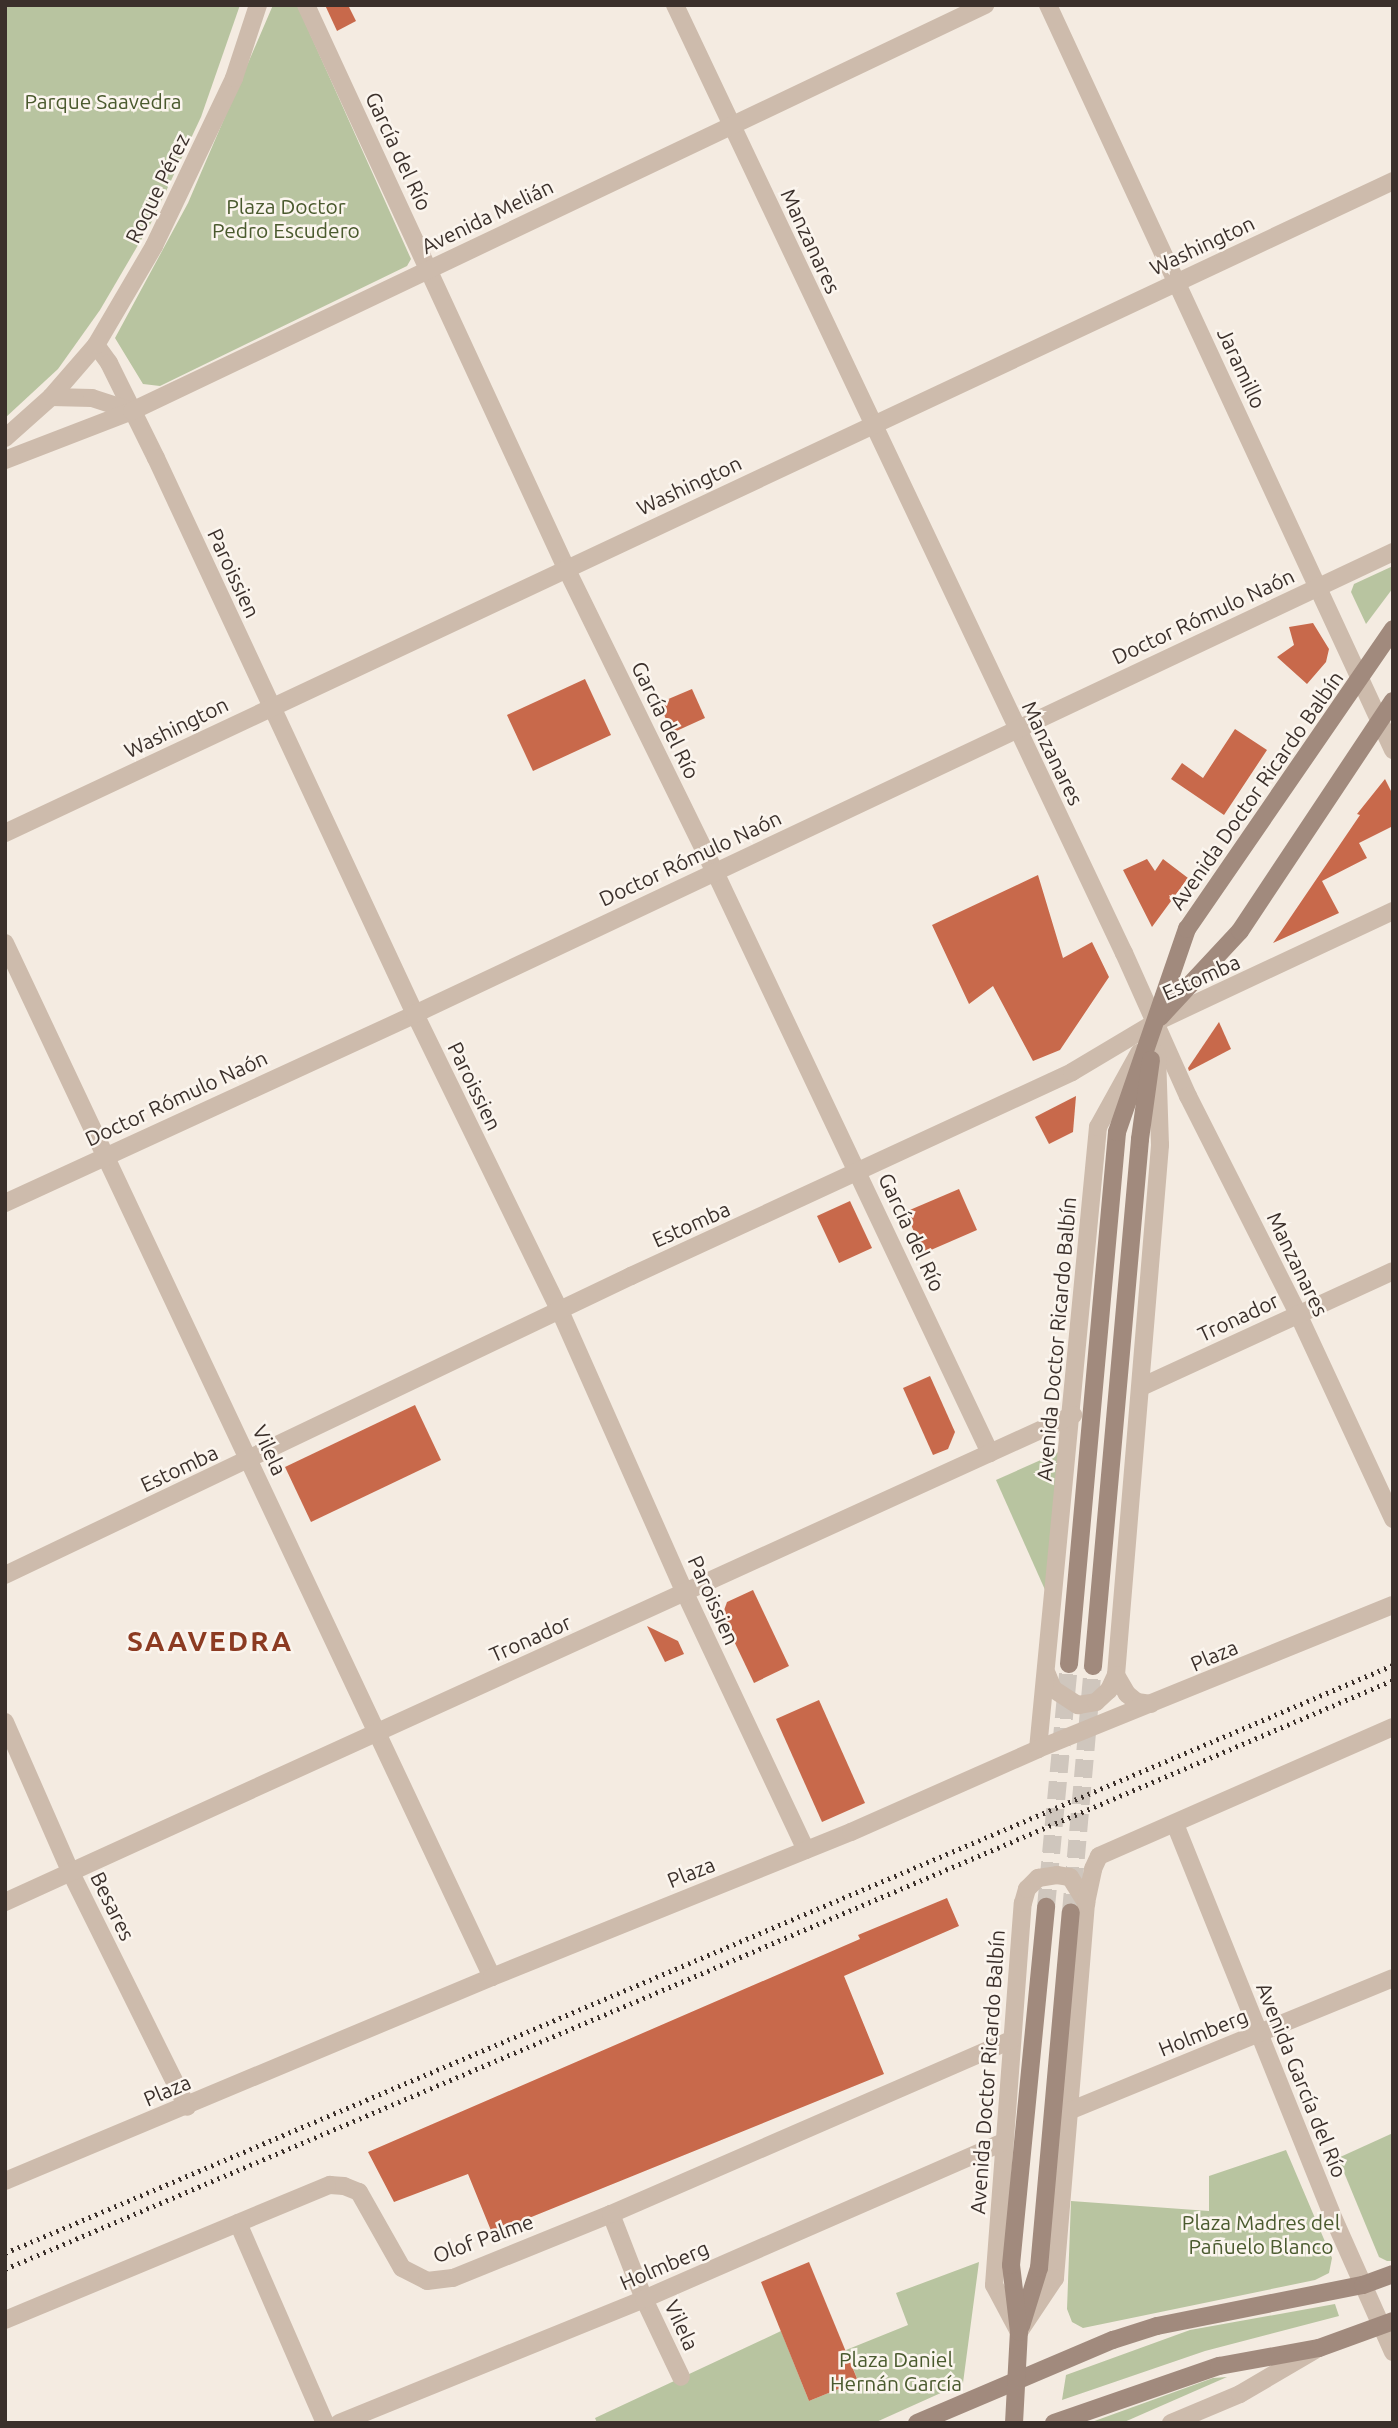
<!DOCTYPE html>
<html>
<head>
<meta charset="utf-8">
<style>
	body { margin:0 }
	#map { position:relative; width:1398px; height:2428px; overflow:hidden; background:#f4ebe1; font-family:Ubuntu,sans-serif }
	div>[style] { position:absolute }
	.green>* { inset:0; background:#b8c4a0 }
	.building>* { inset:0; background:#c8694b }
	.secondary-tunnel>* { height:18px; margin-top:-9px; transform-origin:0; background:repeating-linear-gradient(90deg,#cfc6bd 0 18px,transparent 0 27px) }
	.minor>* { height:18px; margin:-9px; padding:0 9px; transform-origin:9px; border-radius:9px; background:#cdbbac }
	.tertiary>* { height:18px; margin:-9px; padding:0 9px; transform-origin:9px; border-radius:9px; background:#cdbbac }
	.secondary>* { height:18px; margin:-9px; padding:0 9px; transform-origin:9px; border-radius:9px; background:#a18a7d }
	.rail>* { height:5px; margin-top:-2.5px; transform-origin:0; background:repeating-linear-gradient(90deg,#3b302b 0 2px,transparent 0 7px) }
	span { translate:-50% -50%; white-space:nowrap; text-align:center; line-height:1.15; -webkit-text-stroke:5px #fbf5ee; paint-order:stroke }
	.park-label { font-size:21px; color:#4a5a2e }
	.street-label { font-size:21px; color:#3b302b }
	.district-label { font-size:28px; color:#8c3b22; font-weight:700; letter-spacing:2px }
	.frame { position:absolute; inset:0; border:7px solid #3b302b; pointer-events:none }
</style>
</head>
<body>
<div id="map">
	<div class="green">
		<div style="clip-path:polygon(5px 5px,240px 5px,201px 117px,151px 223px,100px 310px,58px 369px,5px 418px)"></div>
		<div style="clip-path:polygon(273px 5px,298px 7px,411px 259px,407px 266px,160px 386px,143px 384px,115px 338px,188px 203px)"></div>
		<div style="clip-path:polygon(1393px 566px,1393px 588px,1366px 624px,1351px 592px,1354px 584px)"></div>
		<div style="clip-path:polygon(1061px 1451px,1050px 1601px,996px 1480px)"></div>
		<div style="clip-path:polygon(1393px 2133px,1393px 2261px,1387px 2261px,1379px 2257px,1338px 2158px)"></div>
		<div style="clip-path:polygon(1286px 2150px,1332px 2258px,1329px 2273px,1315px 2280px,1083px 2328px,1072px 2322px,1067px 2309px,1071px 2201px,1209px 2211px,1209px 2176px)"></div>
		<div style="clip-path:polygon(979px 2262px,963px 2383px,874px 2423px,597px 2423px,595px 2418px,781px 2331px,809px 2401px,858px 2381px,846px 2350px,908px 2325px,896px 2293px)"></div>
		<div style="clip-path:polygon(1335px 2304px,1339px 2316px,1205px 2351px,1062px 2400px,1066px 2375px,1190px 2330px)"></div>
		<div style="clip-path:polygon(1227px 2377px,1122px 2423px,1089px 2423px,1213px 2378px)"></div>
	</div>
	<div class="building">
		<div style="clip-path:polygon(325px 5px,348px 5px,356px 21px,337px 31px)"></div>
		<div style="clip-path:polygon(1313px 623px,1329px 649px,1326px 662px,1307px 684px,1277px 657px,1294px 645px,1289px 627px)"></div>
		<div style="clip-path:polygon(585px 679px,611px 735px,533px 771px,507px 715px)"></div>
		<div style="clip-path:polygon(692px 689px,705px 718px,672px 733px,659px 703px)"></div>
		<div style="clip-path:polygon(1235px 729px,1267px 750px,1224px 815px,1171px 779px,1182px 763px,1203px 778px)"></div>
		<div style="clip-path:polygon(1385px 779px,1393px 795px,1393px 826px,1359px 843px,1367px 858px,1322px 881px,1339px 913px,1273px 943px,1360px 815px,1357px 814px)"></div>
		<div style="clip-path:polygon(1147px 859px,1155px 871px,1163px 859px,1188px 878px,1152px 927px,1123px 870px)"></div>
		<div style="clip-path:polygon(1038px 875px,1063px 958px,1092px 942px,1109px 977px,1060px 1050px,1033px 1061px,993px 986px,969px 1004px,932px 925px)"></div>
		<div style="clip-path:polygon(1219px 1022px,1231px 1049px,1189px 1071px,1188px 1068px)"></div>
		<div style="clip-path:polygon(1076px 1096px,1073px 1132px,1049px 1144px,1035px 1117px)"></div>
		<div style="clip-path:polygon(959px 1189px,977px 1230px,924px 1253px,905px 1212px)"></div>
		<div style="clip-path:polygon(850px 1201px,872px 1248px,839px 1263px,817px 1216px)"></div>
		<div style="clip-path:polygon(930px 1376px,955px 1432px,948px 1449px,933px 1455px,903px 1388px)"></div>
		<div style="clip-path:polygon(415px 1405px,441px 1460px,311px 1522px,285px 1467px)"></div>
		<div style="clip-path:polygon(753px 1590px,789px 1666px,754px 1683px,722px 1616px,727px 1602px)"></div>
		<div style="clip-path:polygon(647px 1626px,678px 1641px,684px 1654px,665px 1662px)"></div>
		<div style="clip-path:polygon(819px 1700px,865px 1803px,822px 1822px,776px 1719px)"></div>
		<div style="clip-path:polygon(947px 1898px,959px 1926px,844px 1976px,884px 2074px,492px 2233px,468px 2174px,394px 2202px,368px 2152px,860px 1939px,858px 1935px)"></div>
		<div style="clip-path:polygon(809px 2262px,858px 2381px,809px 2401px,761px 2282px)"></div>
	</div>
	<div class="secondary-tunnel">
		<div style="left:1046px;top:1907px;width:244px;rotate:-84.6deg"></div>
		<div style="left:1071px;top:1912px;width:247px;rotate:-84.9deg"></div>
	</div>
	<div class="minor">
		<div style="left:306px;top:5px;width:620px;rotate:65.21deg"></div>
		<div style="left:566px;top:568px;width:339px;rotate:63.9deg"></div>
		<div style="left:715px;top:872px;width:643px;rotate:64.67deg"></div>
		<div style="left:675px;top:5px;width:1049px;rotate:64.66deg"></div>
		<div style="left:1124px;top:953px;width:157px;rotate:65.9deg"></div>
		<div style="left:1188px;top:1096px;width:244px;rotate:63.2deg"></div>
		<div style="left:1298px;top:1314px;width:226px;rotate:65.1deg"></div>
		<div style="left:1048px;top:5px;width:821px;rotate:65.15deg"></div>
		<div style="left:96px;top:345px;width:22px;rotate:54deg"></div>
		<div style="left:109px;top:363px;width:106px;rotate:63.7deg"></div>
		<div style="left:156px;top:458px;width:613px;rotate:65.02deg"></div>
		<div style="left:415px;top:1014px;width:331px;rotate:64deg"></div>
		<div style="left:560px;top:1311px;width:308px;rotate:66.1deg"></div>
		<div style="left:685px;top:1593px;width:284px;rotate:64.8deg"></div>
		<div style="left:5px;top:833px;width:1534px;rotate:-25.16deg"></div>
		<div style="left:5px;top:943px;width:1143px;rotate:64.78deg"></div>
		<div style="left:5px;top:1203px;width:451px;rotate:-24.7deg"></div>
		<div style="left:415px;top:1014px;width:1082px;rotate:-25.29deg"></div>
		<div style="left:1141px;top:1387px;width:277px;rotate:-24.7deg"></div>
		<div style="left:5px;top:1575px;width:694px;rotate:-25.53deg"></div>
		<div style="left:631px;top:1276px;width:486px;rotate:-24.8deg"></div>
		<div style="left:1072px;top:1072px;width:98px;rotate:-30.8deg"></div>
		<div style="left:1156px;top:1022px;width:262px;rotate:-25.1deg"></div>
		<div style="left:1047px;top:1674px;width:16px;rotate:68deg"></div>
		<div style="left:1053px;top:1689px;width:30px;rotate:33deg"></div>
		<div style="left:1078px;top:1705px;width:18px;rotate:-9deg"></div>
		<div style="left:1096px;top:1702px;width:18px;rotate:-43deg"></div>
		<div style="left:1109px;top:1690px;width:17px;rotate:-65deg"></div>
		<div style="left:1116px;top:1675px;width:532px;rotate:-85.25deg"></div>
		<div style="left:1160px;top:1145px;width:91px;rotate:-91.9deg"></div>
		<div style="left:1116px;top:1675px;width:22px;rotate:60deg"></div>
		<div style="left:1127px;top:1694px;width:13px;rotate:39deg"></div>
		<div style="left:1137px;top:1702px;width:14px;rotate:8deg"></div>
		<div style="left:5px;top:1722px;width:165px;rotate:66.4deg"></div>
		<div style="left:71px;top:1873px;width:261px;rotate:63.6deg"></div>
		<div style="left:1038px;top:1749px;width:625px;rotate:-84.49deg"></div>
		<div style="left:1098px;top:1127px;width:85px;rotate:-61deg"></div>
		<div style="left:1175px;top:1824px;width:421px;rotate:68.1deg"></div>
		<div style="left:1332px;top:2215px;width:150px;rotate:66deg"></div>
		<div style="left:1057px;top:1875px;width:13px;rotate:9deg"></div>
		<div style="left:1070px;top:1877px;width:31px;rotate:58deg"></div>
		<div style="left:1086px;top:1903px;width:209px;rotate:94.7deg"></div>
		<div style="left:1069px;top:2111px;width:168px;rotate:94.8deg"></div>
		<div style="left:1055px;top:2278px;width:65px;rotate:123.7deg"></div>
		<div style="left:1019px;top:2332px;width:53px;rotate:-118deg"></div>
		<div style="left:994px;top:2285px;width:383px;rotate:-85.7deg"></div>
		<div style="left:1023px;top:1903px;width:15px;rotate:-74deg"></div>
		<div style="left:1027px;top:1889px;width:16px;rotate:-45deg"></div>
		<div style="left:1038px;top:1878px;width:19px;rotate:-9deg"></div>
		<div style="left:5px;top:1902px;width:1174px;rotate:-24.51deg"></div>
		<div style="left:1086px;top:1903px;width:35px;rotate:-78deg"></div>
		<div style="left:1093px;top:1869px;width:14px;rotate:-65deg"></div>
		<div style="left:1099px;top:1856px;width:321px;rotate:-23.7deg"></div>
		<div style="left:1069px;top:2111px;width:350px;rotate:-22.3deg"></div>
		<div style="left:5px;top:2181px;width:528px;rotate:-22.73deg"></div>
		<div style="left:492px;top:1977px;width:387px;rotate:-22deg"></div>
		<div style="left:851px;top:1832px;width:205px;rotate:-23.9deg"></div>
		<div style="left:1038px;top:1749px;width:383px;rotate:-22.1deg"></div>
		<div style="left:611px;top:2214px;width:91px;rotate:68.8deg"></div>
		<div style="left:644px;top:2299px;width:86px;rotate:64.6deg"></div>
		<div style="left:238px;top:2223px;width:218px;rotate:66.5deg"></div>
		<div style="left:5px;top:2320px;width:352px;rotate:-22.6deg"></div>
		<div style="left:330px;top:2185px;width:14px;rotate:4deg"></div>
		<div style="left:344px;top:2186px;width:16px;rotate:22deg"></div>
		<div style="left:359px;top:2192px;width:87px;rotate:60.5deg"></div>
		<div style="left:402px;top:2268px;width:28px;rotate:27deg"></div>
		<div style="left:427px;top:2281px;width:26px;rotate:-7deg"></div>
		<div style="left:453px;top:2278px;width:170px;rotate:-22.1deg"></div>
		<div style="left:611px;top:2214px;width:437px;rotate:-23.5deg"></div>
		<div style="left:339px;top:2423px;width:329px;rotate:-22.1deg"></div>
		<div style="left:644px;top:2299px;width:393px;rotate:-23.6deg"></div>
		<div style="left:1171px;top:2423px;width:75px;rotate:-22.8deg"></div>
		<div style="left:1240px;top:2394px;width:87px;rotate:-30.4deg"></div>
	</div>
	<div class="tertiary">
		<div style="left:51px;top:397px;width:41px;rotate:1.4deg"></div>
		<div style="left:92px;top:398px;width:42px;rotate:18deg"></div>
		<div style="left:5px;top:438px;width:62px;rotate:-41.7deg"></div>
		<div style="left:51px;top:397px;width:69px;rotate:-49.1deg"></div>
		<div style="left:96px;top:345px;width:115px;rotate:-59.6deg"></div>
		<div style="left:154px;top:246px;width:186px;rotate:-64.5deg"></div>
		<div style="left:234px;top:78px;width:77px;rotate:-71.8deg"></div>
		<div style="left:5px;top:460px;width:136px;rotate:-21.1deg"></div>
		<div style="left:132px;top:411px;width:945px;rotate:-25.45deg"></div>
	</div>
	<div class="secondary">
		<div style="left:1160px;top:1017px;width:117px;rotate:-47.1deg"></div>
		<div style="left:1240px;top:931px;width:276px;rotate:-56.4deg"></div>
		<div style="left:1069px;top:1664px;width:534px;rotate:-84.84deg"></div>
		<div style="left:1117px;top:1132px;width:215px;rotate:-71deg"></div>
		<div style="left:1187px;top:929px;width:364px;rotate:-55.5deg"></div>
		<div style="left:1093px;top:1666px;width:529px;rotate:-84.9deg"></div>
		<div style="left:1140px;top:1139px;width:80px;rotate:-82.1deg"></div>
		<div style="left:1021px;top:2326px;width:61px;rotate:-72.8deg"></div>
		<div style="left:1039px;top:2268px;width:357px;rotate:-84.9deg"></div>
		<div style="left:917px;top:2423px;width:213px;rotate:-23deg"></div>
		<div style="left:1113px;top:2340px;width:46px;rotate:-17.7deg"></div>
		<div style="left:1157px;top:2326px;width:210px;rotate:-11.3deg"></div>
		<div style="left:1363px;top:2285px;width:32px;rotate:-20deg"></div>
		<div style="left:1014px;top:2423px;width:91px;rotate:-86.9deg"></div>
		<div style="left:1019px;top:2332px;width:67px;rotate:-96.8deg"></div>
		<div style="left:1011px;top:2265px;width:360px;rotate:-84.4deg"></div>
		<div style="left:1054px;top:2423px;width:175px;rotate:-19.1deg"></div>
		<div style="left:1219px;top:2366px;width:102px;rotate:-10.2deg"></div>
		<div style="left:1319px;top:2348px;width:79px;rotate:-20deg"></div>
	</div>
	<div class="rail">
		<div style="left:5px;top:2253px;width:1507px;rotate:-22.96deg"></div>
		<div style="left:5px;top:2269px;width:1508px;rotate:-22.99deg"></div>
	</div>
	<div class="park-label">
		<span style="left:103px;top:101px">Parque Saavedra</span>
		<span style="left:286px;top:218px">Plaza Doctor<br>Pedro Escudero</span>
		<span style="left:1261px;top:2234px">Plaza Madres del<br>Pañuelo Blanco</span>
		<span style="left:896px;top:2371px">Plaza Daniel<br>Hernán García</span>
	</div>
	<div class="street-label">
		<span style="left:399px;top:151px;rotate:65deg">García del Río</span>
		<span style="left:157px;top:188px;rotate:-64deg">Roque Pérez</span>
		<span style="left:487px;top:216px;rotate:-26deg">Avenida Melián</span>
		<span style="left:811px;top:241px;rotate:65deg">Manzanares</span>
		<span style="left:1202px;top:245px;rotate:-25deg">Washington</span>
		<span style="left:1242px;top:368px;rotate:65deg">Jaramillo</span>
		<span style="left:689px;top:485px;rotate:-25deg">Washington</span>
		<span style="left:234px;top:573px;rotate:65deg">Paroissien</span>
		<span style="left:1203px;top:616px;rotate:-25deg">Doctor Rómulo Naón</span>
		<span style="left:666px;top:720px;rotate:64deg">García del Río</span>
		<span style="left:176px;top:727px;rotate:-26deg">Washington</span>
		<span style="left:1053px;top:753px;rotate:64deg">Manzanares</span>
		<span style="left:1256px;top:790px;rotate:-55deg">Avenida Doctor Ricardo Balbín</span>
		<span style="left:690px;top:858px;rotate:-25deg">Doctor Rómulo Naón</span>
		<span style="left:1201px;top:977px;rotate:-24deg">Estomba</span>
		<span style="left:475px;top:1086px;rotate:64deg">Paroissien</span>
		<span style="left:176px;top:1098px;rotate:-25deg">Doctor Rómulo Naón</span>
		<span style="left:691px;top:1224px;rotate:-24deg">Estomba</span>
		<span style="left:912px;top:1232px;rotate:65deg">García del Río</span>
		<span style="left:1298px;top:1264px;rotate:64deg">Manzanares</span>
		<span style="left:1238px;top:1317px;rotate:-25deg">Tronador</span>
		<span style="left:1056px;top:1339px;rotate:-85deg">Avenida Doctor Ricardo Balbín</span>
		<span style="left:270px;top:1450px;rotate:65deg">Vilela</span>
		<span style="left:179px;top:1468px;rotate:-25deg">Estomba</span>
		<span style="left:714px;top:1600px;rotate:66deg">Paroissien</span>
		<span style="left:530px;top:1638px;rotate:-24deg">Tronador</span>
		<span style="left:1214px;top:1655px;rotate:-23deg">Plaza</span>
		<span style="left:691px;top:1872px;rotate:-22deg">Plaza</span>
		<span style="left:113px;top:1906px;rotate:64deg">Besares</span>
		<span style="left:1203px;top:2032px;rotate:-22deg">Holmberg</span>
		<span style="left:987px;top:2072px;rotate:-86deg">Avenida Doctor Ricardo Balbín</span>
		<span style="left:1302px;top:2080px;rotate:68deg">Avenida García del Río</span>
		<span style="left:167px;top:2090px;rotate:-23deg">Plaza</span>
		<span style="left:483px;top:2238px;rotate:-20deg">Olof Palme</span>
		<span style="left:664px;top:2265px;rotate:-23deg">Holmberg</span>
		<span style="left:682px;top:2325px;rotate:65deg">Vilela</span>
	</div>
	<div class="district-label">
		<span style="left:210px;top:1641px">SAAVEDRA</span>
	</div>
	<div class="frame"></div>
</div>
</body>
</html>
